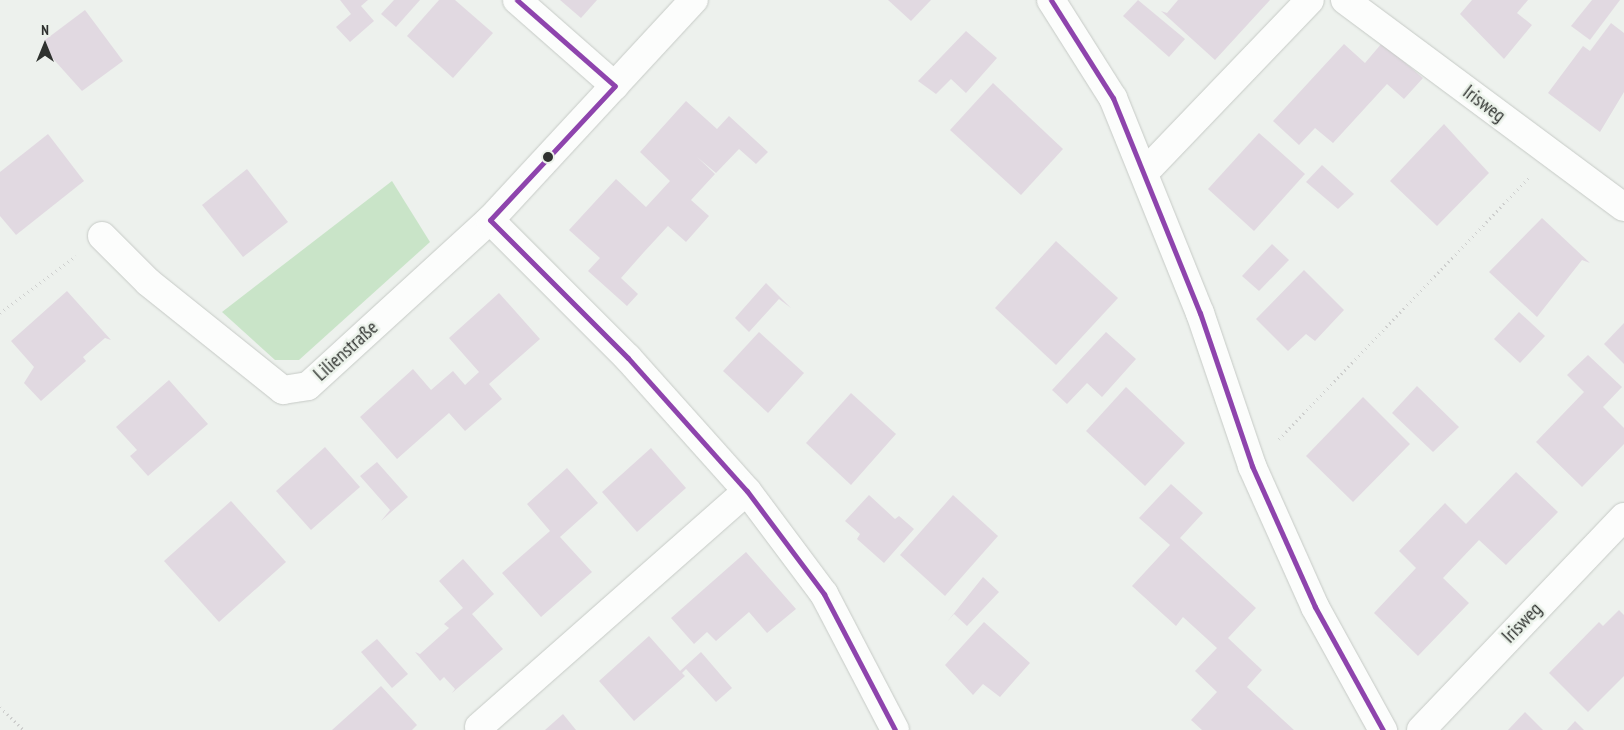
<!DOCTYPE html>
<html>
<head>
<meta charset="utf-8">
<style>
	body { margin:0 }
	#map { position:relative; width:1624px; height:730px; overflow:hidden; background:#edf1ed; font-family:"PT Sans Narrow",sans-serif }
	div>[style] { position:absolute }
	.green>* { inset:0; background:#c9e4c8 }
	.building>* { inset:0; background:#e1d9e1 }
	.path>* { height:3px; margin-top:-1.5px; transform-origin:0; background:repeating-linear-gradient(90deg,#cdcecd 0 1px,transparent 0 5px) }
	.roads { filter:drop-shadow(0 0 1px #c6cac6) drop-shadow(0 0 1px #c6cac6) }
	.minor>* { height:28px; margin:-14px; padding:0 14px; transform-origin:14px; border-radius:14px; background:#fcfdfc }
	.bus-1>* { height:5px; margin:-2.5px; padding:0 2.5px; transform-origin:2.5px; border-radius:2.5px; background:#8e44ad }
	.dots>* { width:14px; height:14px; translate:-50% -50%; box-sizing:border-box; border:2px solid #ecf3eb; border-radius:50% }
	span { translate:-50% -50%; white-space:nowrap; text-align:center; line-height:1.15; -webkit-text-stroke:5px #ecf3eb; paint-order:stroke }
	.street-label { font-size:19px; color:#2f322f }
	.north { position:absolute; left:20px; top:20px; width:50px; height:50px; -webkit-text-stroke:4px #ecf3eb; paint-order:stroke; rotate:0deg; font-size:14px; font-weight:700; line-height:20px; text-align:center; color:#2f322f }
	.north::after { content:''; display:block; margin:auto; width:18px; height:22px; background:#2f322f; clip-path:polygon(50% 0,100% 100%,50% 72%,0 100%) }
</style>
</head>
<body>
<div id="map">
	<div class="green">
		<div style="clip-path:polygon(392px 181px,430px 242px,299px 360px,275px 360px,222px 312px)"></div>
	</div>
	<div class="building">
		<div style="clip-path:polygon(340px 0,368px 0,361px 6px,374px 21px,350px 42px,336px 27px,351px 14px)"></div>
		<div style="clip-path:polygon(394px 0,420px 0,396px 27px,381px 14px)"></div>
		<div style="clip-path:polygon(439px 0,455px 0,493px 33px,453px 78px,407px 36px)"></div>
		<div style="clip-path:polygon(560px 0,597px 0,581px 18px)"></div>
		<div style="clip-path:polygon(888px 0,931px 0,911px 21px)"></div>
		<div style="clip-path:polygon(1138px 0,1185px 39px,1169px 57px,1123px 16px)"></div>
		<div style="clip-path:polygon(1178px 0,1270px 0,1215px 60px,1161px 11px,1167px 13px)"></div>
		<div style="clip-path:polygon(1472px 0,1528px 0,1517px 13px,1532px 25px,1504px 59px,1460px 14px)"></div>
		<div style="clip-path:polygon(1592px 0,1620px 0,1590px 40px,1571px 26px)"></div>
		<div style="clip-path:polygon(85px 10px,123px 61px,82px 91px,47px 52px,45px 40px)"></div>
		<div style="clip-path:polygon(1611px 23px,1624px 33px,1624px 92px,1600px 132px,1548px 93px,1583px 46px,1590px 51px)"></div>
		<div style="clip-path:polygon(966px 31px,997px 58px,966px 93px,951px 79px,936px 94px,918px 81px)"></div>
		<div style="clip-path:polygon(1382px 43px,1423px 78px,1404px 99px,1387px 84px,1333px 143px,1315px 128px,1299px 145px,1273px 121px,1344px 44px,1365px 63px)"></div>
		<div style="clip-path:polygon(993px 83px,1063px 149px,1021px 195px,950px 130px)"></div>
		<div style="clip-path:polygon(686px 101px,717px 129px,729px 116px,768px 152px,756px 164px,739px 149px,716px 173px,697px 157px,715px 174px,691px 200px,709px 216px,686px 242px,668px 226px,644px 252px,621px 278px,638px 294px,627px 306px,588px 271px,600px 258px,569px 230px,616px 179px,646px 207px,670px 181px,640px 152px)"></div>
		<div style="clip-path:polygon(1444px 124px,1489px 173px,1437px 226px,1390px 181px)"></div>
		<div style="clip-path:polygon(1259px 133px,1305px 174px,1254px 231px,1208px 189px)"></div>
		<div style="clip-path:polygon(48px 134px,84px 181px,16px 235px,0 216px,0 172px)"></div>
		<div style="clip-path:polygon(1322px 165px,1354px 194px,1338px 209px,1306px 182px)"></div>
		<div style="clip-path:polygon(247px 169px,288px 222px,243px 257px,202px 205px)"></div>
		<div style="clip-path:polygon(1542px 218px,1590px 263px,1582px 260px,1537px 317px,1489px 272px)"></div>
		<div style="clip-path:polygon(1056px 241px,1118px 298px,1056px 365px,995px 308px)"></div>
		<div style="clip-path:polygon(1272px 244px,1289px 260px,1259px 291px,1242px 276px)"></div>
		<div style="clip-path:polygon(1304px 270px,1344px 310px,1315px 341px,1306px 334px,1288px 351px,1256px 319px)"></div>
		<div style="clip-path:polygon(766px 283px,791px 308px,779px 299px,749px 332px,735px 318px)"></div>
		<div style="clip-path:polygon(67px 291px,111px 340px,105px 338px,83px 357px,86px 361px,41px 401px,24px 383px,34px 367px,11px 341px)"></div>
		<div style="clip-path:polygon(499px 293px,540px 339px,489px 384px,502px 399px,465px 431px,449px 413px,397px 459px,360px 417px,413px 369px,431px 390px,453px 371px,465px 385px,479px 372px,449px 338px)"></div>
		<div style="clip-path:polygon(1519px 312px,1545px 336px,1520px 363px,1494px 339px)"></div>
		<div style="clip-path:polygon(1624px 323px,1624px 364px,1604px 344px)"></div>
		<div style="clip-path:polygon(759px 332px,804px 373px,768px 413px,723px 371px)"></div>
		<div style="clip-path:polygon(1106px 332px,1136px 359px,1102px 397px,1087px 383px,1067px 404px,1052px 390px)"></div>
		<div style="clip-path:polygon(1588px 355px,1622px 387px,1603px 407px,1624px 428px,1624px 444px,1582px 487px,1536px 442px,1584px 392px,1567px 375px)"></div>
		<div style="clip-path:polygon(169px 380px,208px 424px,148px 476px,130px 456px,137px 450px,116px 427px)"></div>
		<div style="clip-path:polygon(1417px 386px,1459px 427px,1433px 452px,1392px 413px)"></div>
		<div style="clip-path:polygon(1126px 387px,1185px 443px,1145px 486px,1086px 431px)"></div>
		<div style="clip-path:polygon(851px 393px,896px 434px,851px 485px,806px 443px)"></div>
		<div style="clip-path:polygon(1363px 397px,1410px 444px,1353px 502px,1306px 456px)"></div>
		<div style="clip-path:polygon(325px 447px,360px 487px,311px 530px,276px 491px)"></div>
		<div style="clip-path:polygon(651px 448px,686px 488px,637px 532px,602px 492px)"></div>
		<div style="clip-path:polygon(377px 462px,408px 497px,381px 521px,390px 510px,360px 476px)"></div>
		<div style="clip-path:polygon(567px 468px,598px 503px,560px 537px,592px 572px,541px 617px,502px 573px,550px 531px,527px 504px)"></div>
		<div style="clip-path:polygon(1516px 472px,1558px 512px,1506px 565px,1479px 540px,1443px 578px,1469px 603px,1418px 656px,1374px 613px,1416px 568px,1399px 551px,1445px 503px,1466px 524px)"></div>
		<div style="clip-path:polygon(1171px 484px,1203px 513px,1180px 538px,1256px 608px,1228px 638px,1262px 670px,1247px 687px,1294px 730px,1202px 730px,1191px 720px,1217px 692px,1195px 671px,1217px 648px,1183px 617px,1176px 626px,1132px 586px,1170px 545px,1139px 518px)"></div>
		<div style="clip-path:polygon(869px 495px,895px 519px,899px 516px,914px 529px,884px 563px,857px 539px,860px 534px,845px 521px)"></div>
		<div style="clip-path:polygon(953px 495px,998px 536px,945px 596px,900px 555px)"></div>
		<div style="clip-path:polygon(231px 501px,286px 562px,219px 622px,164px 561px)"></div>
		<div style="clip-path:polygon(746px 552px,796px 609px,767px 633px,749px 612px,716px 641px,707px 632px,694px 644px,671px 618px)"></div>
		<div style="clip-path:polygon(463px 559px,494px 594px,472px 614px,503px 649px,452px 693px,455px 689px,444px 677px,440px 681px,415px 652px,420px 654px,449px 628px,444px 624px,463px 608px,439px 581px)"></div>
		<div style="clip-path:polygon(983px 577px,999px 592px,967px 626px,954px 614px,947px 622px)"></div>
		<div style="clip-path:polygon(1619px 610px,1624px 615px,1624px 676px,1588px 712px,1549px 673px,1599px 622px,1603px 626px)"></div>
		<div style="clip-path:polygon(984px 622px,1030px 663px,1000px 697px,983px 684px,973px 695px,945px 665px)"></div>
		<div style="clip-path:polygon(649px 636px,680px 671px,701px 652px,732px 688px,716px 702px,686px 669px,682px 673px,685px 676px,634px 721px,599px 681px)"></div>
		<div style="clip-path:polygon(377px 639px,408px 674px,392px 688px,361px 652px)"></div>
		<div style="clip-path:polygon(381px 686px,417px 725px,412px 730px,332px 730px)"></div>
		<div style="clip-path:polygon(1525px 712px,1543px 730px,1508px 730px)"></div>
		<div style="clip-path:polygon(563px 714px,576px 730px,545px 730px)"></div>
		<div style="clip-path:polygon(1575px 721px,1584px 730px,1567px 730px)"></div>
	</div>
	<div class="path">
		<div style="left:0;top:313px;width:95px;rotate:-36.9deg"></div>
		<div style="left:1279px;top:439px;width:361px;rotate:-46.3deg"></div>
		<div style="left:0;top:707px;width:33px;rotate:44deg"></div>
	</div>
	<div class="roads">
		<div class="minor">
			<div style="left:517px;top:0;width:130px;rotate:41.3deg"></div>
			<div style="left:1051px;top:0;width:116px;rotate:57.7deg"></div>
			<div style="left:1113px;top:98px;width:232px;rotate:68deg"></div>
			<div style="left:1200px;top:313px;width:162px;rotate:71.2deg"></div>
			<div style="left:1252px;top:466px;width:154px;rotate:65.9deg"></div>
			<div style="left:1315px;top:607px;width:141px;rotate:61.1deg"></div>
			<div style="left:1345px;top:0;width:347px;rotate:36.6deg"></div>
			<div style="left:1145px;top:172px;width:238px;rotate:-46.2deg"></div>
			<div style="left:490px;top:220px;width:195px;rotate:45deg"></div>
			<div style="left:628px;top:358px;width:178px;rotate:48.2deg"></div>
			<div style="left:747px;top:491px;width:129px;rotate:53.2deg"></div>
			<div style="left:824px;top:594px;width:153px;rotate:62.4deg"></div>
			<div style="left:102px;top:236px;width:65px;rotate:45deg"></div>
			<div style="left:148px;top:282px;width:173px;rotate:38.7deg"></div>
			<div style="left:283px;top:390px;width:25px;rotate:-9deg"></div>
			<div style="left:308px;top:386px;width:246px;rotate:-42.4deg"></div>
			<div style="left:490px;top:220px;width:300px;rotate:-47.2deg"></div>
			<div style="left:479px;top:727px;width:357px;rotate:-41.4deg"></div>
			<div style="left:1421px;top:730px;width:294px;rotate:-46.4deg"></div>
		</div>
	</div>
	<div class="bus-1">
		<div style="left:517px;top:0;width:130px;rotate:41.3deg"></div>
		<div style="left:1051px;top:0;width:116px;rotate:57.7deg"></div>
		<div style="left:1113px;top:98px;width:232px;rotate:68deg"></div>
		<div style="left:1200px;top:313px;width:162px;rotate:71.2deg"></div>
		<div style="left:1252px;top:466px;width:154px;rotate:65.9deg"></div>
		<div style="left:1315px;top:607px;width:141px;rotate:61.1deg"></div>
		<div style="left:490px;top:220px;width:195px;rotate:45deg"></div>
		<div style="left:628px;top:358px;width:178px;rotate:48.2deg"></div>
		<div style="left:747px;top:491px;width:129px;rotate:53.2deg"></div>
		<div style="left:824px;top:594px;width:153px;rotate:62.4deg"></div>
		<div style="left:490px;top:220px;width:183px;rotate:-47deg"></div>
	</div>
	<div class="dots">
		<div style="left:548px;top:157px;background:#2f322f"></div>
	</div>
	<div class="street-label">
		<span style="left:1484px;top:104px;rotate:37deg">Irisweg</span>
		<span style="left:346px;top:351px;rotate:-42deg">Lilienstraße</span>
		<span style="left:1522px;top:623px;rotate:-46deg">Irisweg</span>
	</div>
	<div class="north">N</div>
</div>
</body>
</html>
